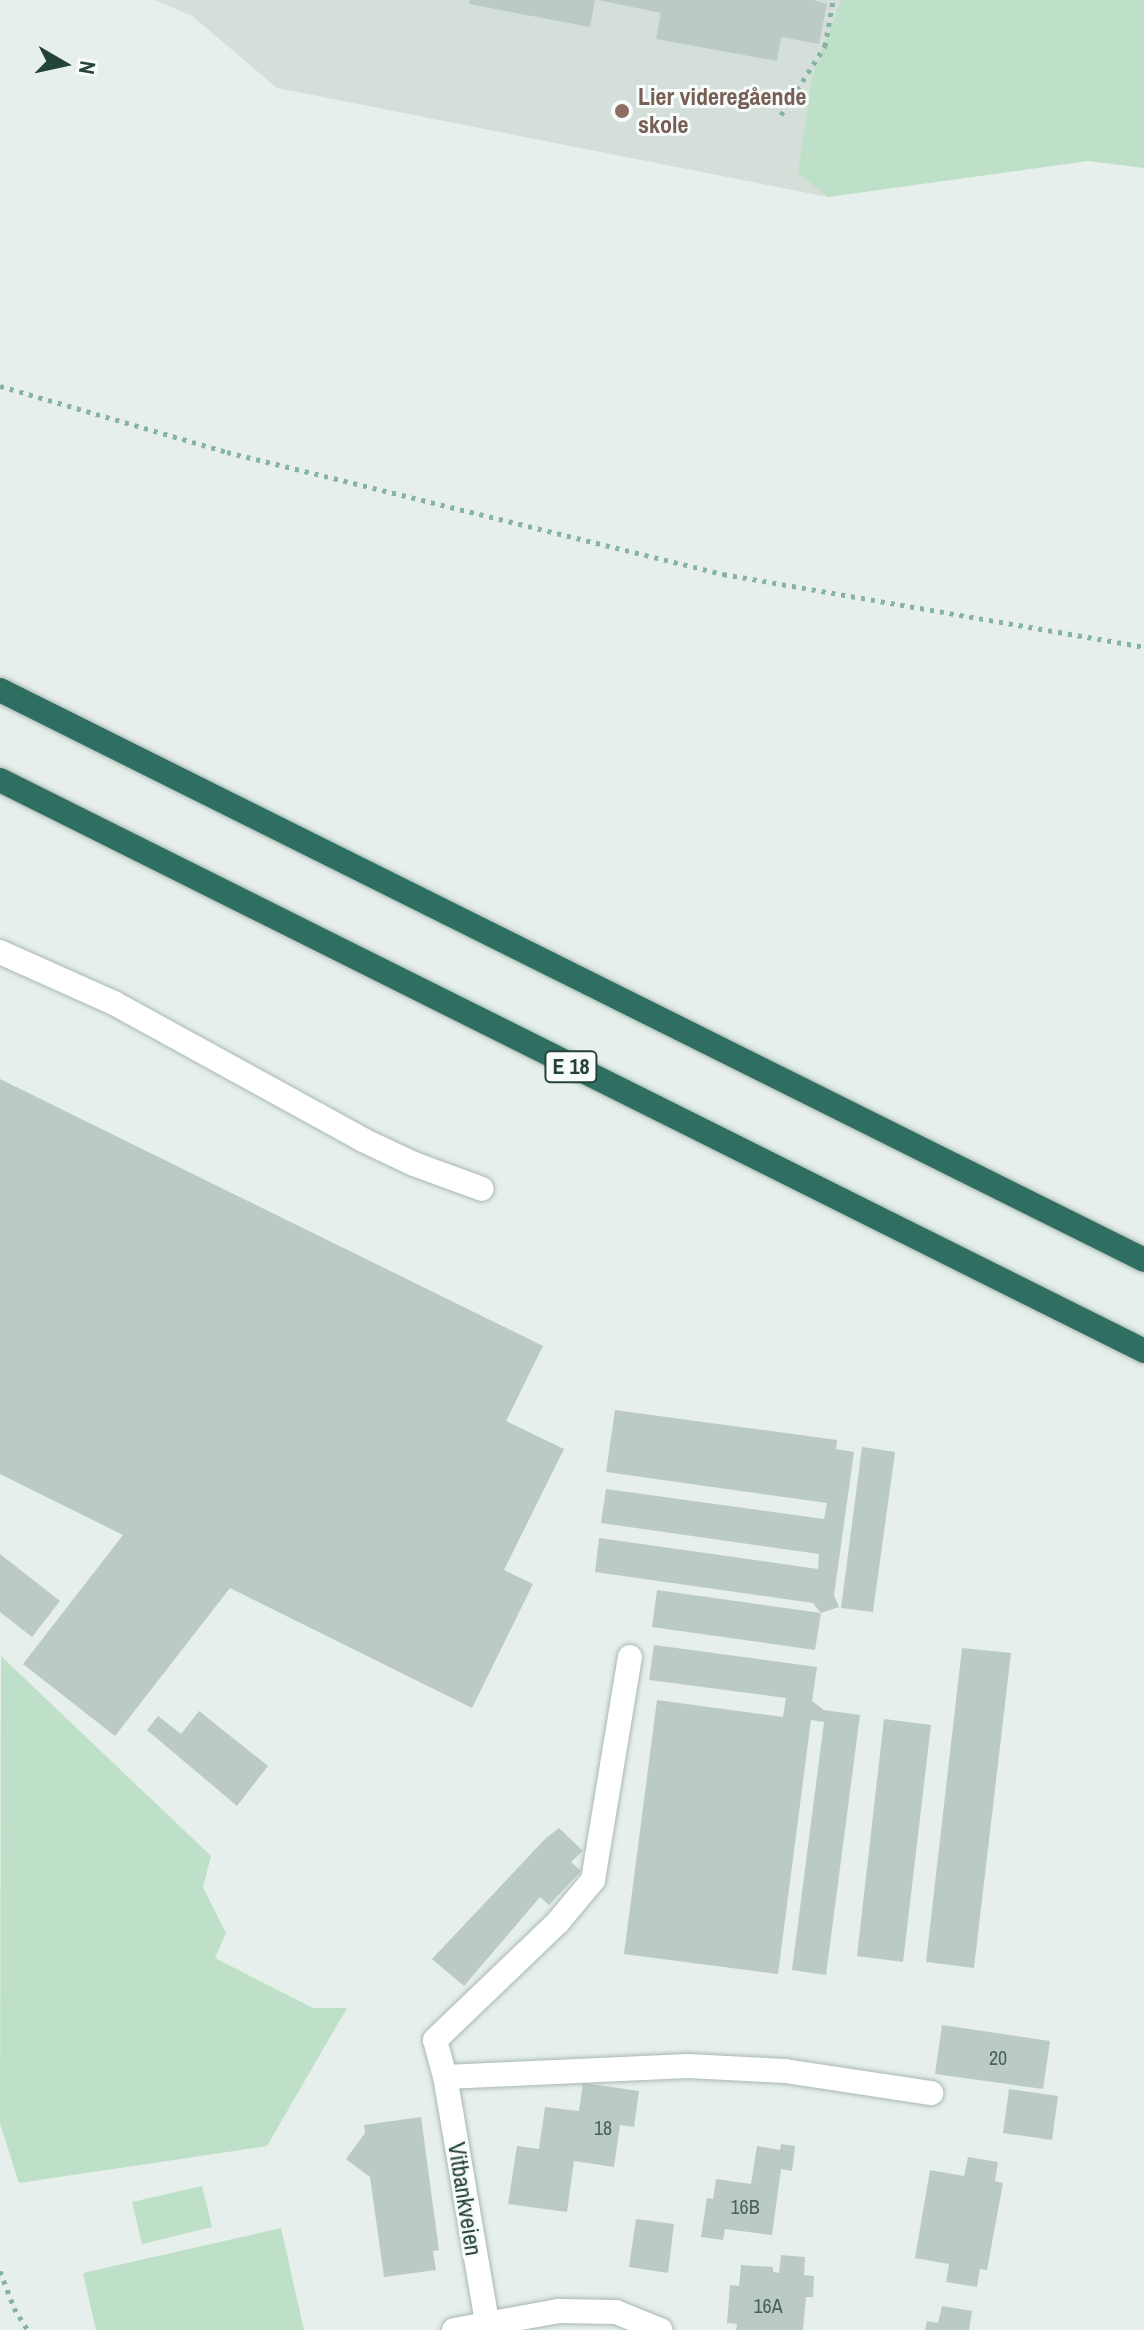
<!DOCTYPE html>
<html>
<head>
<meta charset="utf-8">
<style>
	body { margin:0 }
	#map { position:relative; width:1144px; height:2330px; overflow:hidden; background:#e6efeb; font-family:"Archivo Narrow",sans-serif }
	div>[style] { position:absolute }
	.built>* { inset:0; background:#d4dfda }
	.green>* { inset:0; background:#bfe0c8 }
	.building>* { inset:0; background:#bbcac4 }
	.path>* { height:5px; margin-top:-2.5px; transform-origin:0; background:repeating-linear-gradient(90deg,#86b3a5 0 4px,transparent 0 10px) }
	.roads { filter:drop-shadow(0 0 2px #a8b8b2) drop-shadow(0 0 2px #a8b8b2) }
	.minor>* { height:24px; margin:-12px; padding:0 12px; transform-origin:12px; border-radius:12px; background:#fff }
	.highway>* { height:24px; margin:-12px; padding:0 12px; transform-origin:12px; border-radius:12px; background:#2f6f62 }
	.dots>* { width:22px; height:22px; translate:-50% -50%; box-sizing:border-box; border:4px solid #f7fbf9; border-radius:50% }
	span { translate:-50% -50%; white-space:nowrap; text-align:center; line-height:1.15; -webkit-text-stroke:6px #f7fbf9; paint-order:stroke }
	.number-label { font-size:20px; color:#4a645c }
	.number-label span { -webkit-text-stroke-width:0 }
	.shield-label span { padding:2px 6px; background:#f7fbf9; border:2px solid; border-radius:6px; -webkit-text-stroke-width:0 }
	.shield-label { font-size:22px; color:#24423a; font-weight:700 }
	.education-label { font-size:24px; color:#785e54; font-weight:700 }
	.left { translate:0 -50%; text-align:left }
	.street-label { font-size:24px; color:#24423a }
	.north { position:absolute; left:24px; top:24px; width:80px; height:80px; -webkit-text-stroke:6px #f7fbf9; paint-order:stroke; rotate:99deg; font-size:22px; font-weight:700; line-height:32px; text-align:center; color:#24423a }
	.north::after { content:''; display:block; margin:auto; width:28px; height:36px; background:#24423a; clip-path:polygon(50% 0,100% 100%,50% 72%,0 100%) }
</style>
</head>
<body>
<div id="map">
	<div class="built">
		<div style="clip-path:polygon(155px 0,880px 0,848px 134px,828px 197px,277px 88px,192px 16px)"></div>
	</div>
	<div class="green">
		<div style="clip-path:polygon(841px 0,1144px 0,1144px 168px,1088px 161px,828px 197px,798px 173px,812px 78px)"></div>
		<div style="clip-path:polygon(1px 1656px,211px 1856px,203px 1887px,226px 1933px,215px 1958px,313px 2008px,347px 2008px,267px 2146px,19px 2183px,0 2124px)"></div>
		<div style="clip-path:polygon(202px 2186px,212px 2227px,142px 2244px,132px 2202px)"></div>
		<div style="clip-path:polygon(281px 2228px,304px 2330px,96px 2330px,83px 2273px)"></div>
	</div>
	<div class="building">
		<div style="clip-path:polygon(470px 0,595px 0,590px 27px,469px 4px)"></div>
		<div style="clip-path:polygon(598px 0,813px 0,827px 4px,819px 44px,781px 37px,777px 61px,656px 39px,661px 13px)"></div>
		<div style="clip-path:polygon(0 1079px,543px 1346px,506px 1421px,564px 1449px,504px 1570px,533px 1584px,472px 1708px,230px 1588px,115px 1736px,23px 1664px,123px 1535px,0 1474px)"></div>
		<div style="clip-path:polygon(615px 1410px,837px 1440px,836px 1449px,854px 1452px,834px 1595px,839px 1607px,821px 1613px,815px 1650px,652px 1627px,657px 1590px,821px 1613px,813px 1603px,595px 1572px,599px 1538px,818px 1569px,819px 1554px,601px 1523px,606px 1489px,824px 1519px,827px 1503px,606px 1472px)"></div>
		<div style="clip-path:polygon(862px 1447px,895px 1452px,873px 1612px,841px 1608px)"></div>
		<div style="clip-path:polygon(0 1554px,60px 1601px,32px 1637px,0 1612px)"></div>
		<div style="clip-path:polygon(654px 1645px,817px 1667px,812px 1701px,824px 1710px,860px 1715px,826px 1975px,792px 1970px,824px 1722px,811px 1720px,778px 1974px,624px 1954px,657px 1700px,783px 1717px,786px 1698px,649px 1680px)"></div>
		<div style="clip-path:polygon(962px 1648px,1011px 1653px,974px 1968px,926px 1962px)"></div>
		<div style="clip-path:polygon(199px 1711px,268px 1766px,237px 1806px,147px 1730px,158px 1716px,181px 1734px)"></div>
		<div style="clip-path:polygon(884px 1719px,931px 1725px,903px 1962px,857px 1956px)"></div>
		<div style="clip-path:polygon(559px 1828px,583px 1851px,571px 1862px,581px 1871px,549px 1905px,540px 1897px,464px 1986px,432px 1959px,546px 1838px)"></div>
		<div style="clip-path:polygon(942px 2025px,1050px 2041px,1043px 2089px,935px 2074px)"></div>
		<div style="clip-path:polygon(583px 2083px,639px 2091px,634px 2127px,620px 2125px,614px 2167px,574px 2161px,567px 2212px,508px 2204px,517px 2146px,539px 2149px,545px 2107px,579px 2111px)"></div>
		<div style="clip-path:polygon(1009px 2089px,1058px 2096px,1052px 2140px,1003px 2133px)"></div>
		<div style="clip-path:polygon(421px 2117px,439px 2250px,433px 2251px,436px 2270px,384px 2277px,370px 2177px,346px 2159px,365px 2133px,364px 2125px)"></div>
		<div style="clip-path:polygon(781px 2144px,795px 2146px,792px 2171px,781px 2169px,772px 2235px,725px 2229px,723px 2240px,701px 2237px,707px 2198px,713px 2199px,716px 2179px,751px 2184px,757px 2146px,780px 2150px)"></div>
		<div style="clip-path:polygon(968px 2157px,998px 2162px,995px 2181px,1003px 2183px,987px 2270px,980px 2269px,977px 2287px,946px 2282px,949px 2264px,915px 2258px,930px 2170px,964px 2176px)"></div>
		<div style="clip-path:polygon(636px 2219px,674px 2224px,668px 2273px,629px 2267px)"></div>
		<div style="clip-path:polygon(781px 2255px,805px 2257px,804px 2275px,814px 2276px,813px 2297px,806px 2297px,803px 2330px,736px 2330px,737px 2324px,727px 2323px,730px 2285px,739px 2286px,741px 2265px,773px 2267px,773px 2272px,779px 2273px)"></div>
		<div style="clip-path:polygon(942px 2306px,972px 2311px,969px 2330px,925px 2330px,927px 2321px,938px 2323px)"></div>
	</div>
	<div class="path">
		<div style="left:781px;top:115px;width:82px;rotate:-57.5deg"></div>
		<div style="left:825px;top:46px;width:47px;rotate:-80.1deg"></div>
		<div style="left:0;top:386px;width:236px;rotate:16.2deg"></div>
		<div style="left:227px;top:452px;width:511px;rotate:13.82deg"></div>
		<div style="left:723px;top:574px;width:427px;rotate:9.8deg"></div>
		<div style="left:0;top:2271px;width:40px;rotate:69deg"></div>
		<div style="left:14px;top:2308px;width:26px;rotate:58deg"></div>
	</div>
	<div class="roads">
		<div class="minor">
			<div style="left:0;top:952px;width:125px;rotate:24.1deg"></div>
			<div style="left:114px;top:1003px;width:284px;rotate:28.8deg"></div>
			<div style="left:363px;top:1140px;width:56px;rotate:25.2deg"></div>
			<div style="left:414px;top:1164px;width:72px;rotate:20.2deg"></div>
			<div style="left:445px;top:2077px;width:243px;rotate:-2.6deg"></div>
			<div style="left:688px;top:2066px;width:97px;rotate:3deg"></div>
			<div style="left:785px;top:2071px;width:148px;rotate:8.6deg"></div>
			<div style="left:487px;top:2322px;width:249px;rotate:-99.7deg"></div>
			<div style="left:445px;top:2077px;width:38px;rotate:-105deg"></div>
			<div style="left:435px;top:2040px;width:170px;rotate:-43.8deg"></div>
			<div style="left:558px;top:1922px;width:55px;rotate:-50.2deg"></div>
			<div style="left:593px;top:1880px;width:226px;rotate:-80.6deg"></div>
			<div style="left:454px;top:2330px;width:107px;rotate:-10.3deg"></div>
			<div style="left:559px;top:2311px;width:57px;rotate:1deg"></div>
			<div style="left:616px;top:2312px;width:48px;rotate:22.2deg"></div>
		</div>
		<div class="highway">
			<div style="left:0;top:690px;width:1278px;rotate:26.48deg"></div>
			<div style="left:0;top:780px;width:1279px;rotate:26.52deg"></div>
		</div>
	</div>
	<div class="dots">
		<div style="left:622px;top:111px;background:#8d6e63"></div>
	</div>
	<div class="number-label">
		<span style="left:998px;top:2057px">20</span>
		<span style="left:603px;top:2127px">18</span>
		<span style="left:745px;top:2206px">16B</span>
		<span style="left:768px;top:2305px">16A</span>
	</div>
	<div class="shield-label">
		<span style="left:571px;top:1067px">E 18</span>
	</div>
	<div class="education-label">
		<span class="left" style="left:638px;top:111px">Lier videregående<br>skole</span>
	</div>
	<div class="street-label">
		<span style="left:465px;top:2199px;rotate:81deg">Vitbankveien</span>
	</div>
	<div class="north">N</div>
</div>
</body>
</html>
